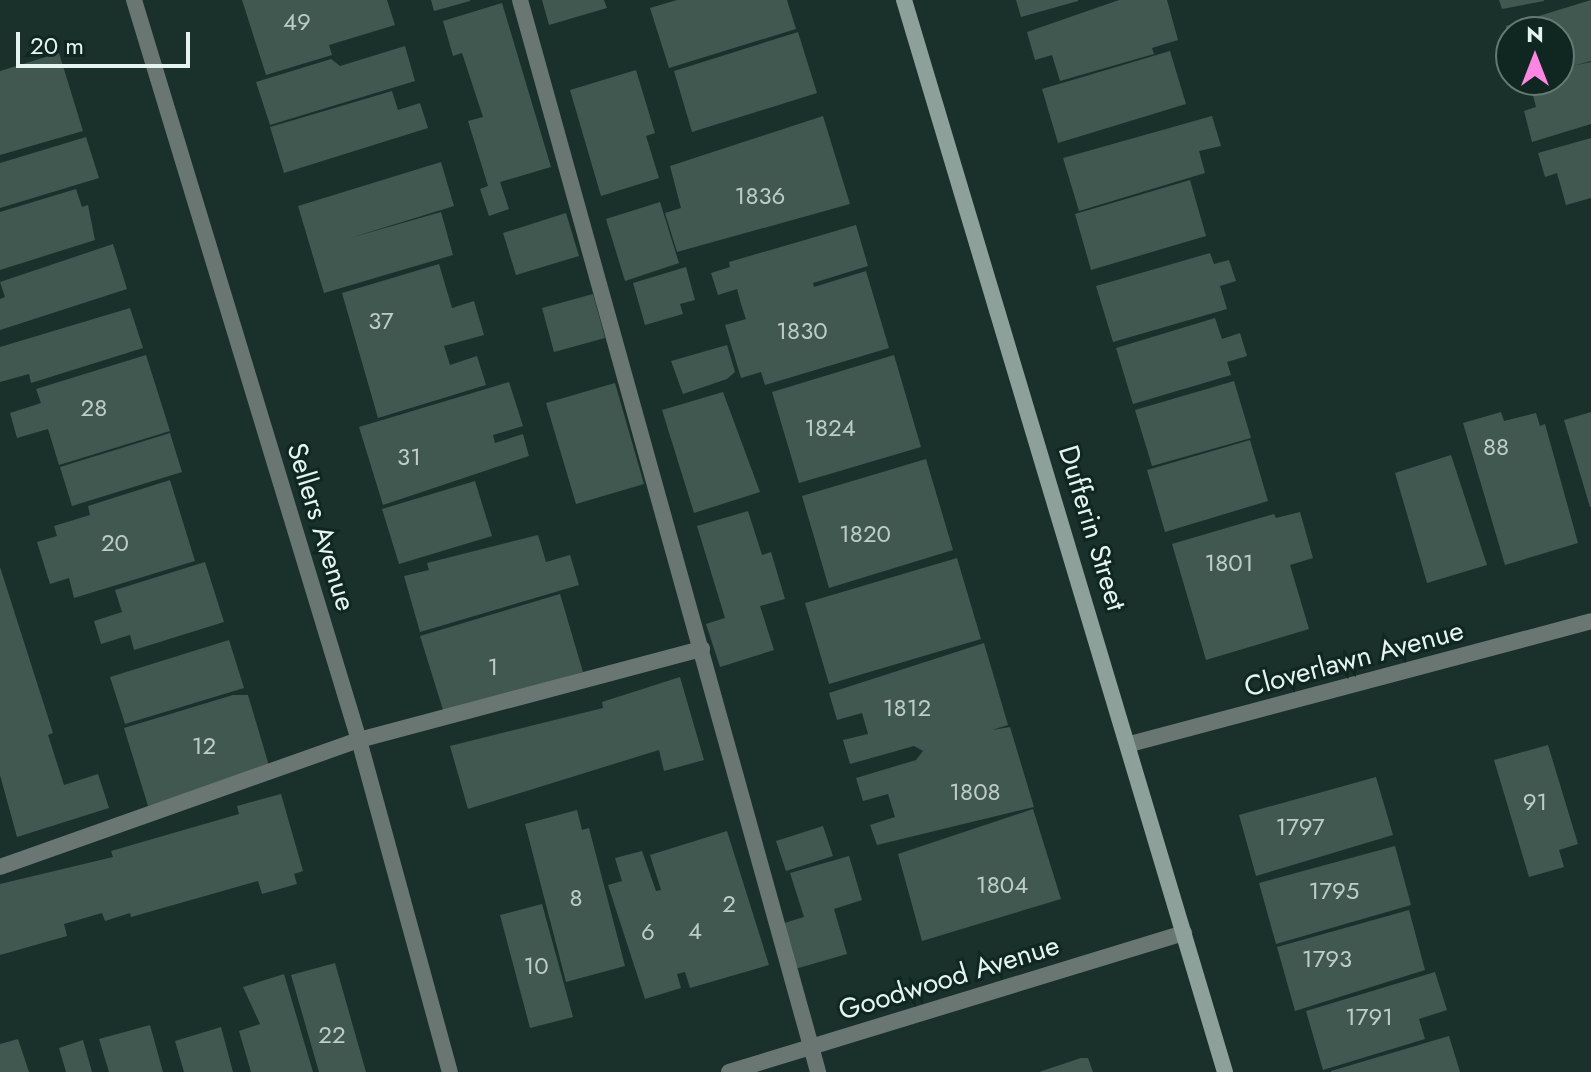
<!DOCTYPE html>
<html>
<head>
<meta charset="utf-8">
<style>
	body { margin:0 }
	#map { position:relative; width:1591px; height:1072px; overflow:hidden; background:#19312a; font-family:Jost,sans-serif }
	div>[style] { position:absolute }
	.building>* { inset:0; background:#405850 }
	.service>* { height:16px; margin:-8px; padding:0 8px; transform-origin:8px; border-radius:8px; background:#6a7672 }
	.minor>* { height:16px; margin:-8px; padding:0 8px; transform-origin:8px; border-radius:8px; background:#6a7672 }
	.secondary>* { height:16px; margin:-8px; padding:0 8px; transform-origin:8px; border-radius:8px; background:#8da099 }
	span { translate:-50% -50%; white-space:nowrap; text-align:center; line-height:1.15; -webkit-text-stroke:6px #0f2720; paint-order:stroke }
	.number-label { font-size:24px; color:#bccdc7 }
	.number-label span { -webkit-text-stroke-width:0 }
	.street-label { font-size:28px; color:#e6f4ef }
	.north { position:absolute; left:1495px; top:16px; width:80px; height:80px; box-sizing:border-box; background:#0f2720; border:2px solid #657973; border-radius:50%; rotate:0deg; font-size:22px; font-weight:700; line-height:32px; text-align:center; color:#e6f4ef }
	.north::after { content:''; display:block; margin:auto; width:28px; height:36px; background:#fd86e2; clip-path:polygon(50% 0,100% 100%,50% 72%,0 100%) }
	.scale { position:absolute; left:16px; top:32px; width:174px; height:36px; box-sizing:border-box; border:4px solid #e6f4ef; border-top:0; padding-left:10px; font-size:24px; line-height:28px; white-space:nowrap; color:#e6f4ef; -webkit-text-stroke:6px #0f2720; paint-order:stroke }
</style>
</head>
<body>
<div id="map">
	<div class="building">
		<div style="clip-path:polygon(242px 0,387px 0,395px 25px,329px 45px,332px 55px,266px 75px)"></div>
		<div style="clip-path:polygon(431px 0,470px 0,470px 1px,434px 11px)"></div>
		<div style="clip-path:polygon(542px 0,604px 0,607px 8px,549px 25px)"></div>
		<div style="clip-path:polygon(677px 0,787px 0,796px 29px,669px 68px,650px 8px)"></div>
		<div style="clip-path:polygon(1016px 0,1078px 0,1078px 1px,1021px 17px)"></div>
		<div style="clip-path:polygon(1119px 0,1167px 0,1178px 40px,1152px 48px,1154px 54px,1060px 81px,1052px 55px,1035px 60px,1027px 32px)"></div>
		<div style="clip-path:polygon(1499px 0,1544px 0,1544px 1px,1502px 9px)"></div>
		<div style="clip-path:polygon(1591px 0,1591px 61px,1572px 66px,1591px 62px,1591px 124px,1532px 142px,1524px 111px,1536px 107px,1529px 80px,1559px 80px,1559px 32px,1511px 32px,1510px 40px,1506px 26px)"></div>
		<div style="clip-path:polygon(502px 3px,551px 167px,500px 182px,509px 209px,489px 216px,480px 189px,488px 186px,468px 121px,483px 117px,462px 53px,453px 56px,443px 21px)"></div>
		<div style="clip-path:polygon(798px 32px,817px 93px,692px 132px,674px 71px)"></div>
		<div style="clip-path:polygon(405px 46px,415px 81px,270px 125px,256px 82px,331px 59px,340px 66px)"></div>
		<div style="clip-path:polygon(1170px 51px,1186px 104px,1058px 143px,1042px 89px)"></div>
		<div style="clip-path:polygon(59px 53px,83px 131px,0 155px,0 71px)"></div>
		<div style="clip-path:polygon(636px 70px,655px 133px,646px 136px,659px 178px,601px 196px,570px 90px)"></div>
		<div style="clip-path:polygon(392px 91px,398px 110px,420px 103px,428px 128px,284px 173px,270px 127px)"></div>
		<div style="clip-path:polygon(823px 116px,850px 204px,677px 252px,665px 213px,681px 208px,670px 166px)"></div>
		<div style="clip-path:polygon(1212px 116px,1221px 146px,1199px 151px,1205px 173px,1079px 211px,1063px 158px)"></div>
		<div style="clip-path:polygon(86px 137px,99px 178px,0 208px,0 163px)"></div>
		<div style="clip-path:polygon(1591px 138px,1591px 198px,1566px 205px,1557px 173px,1545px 177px,1538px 153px)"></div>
		<div style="clip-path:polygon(441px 162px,454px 206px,350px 238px,441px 212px,453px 255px,324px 293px,298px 206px)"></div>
		<div style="clip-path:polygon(1190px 180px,1206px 236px,1091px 270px,1075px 214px)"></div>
		<div style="clip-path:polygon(76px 189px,82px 207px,88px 205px,95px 240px,0 270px,0 212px)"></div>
		<div style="clip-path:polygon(660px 202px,679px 263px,625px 281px,606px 219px)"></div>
		<div style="clip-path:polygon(566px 213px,579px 256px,516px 275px,503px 233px)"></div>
		<div style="clip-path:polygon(856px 225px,868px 266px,813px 283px,814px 287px,866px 271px,889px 348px,765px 385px,761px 372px,741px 378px,725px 325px,746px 319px,741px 304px,737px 289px,718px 295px,711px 273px,730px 267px,729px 262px)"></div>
		<div style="clip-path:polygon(113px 244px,127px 289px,0 330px,0 299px,5px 297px,0 282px)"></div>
		<div style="clip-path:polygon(1210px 253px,1214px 264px,1229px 260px,1236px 281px,1220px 286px,1227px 309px,1113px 342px,1096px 286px)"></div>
		<div style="clip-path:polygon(439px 264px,452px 308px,474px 301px,484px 335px,444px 346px,450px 365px,477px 356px,486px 385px,378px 418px,342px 293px)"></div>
		<div style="clip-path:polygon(686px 267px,695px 300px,680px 304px,683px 314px,645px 325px,633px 283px)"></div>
		<div style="clip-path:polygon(593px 294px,605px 338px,554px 352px,542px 308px)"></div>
		<div style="clip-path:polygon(130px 308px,143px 348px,31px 383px,29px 374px,0 382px,0 347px)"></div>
		<div style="clip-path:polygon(1215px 318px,1222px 339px,1240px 333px,1247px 356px,1227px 362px,1231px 375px,1133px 404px,1116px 348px)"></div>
		<div style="clip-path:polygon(727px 345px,735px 372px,727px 379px,683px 394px,671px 361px)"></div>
		<div style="clip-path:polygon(146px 355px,170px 431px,59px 465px,48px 429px,17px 438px,10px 413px,41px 403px,36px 389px)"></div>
		<div style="clip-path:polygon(894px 355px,921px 447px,799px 483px,772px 392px)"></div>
		<div style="clip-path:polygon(1234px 381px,1251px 438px,1152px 466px,1135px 410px)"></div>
		<div style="clip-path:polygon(509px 382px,523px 426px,493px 435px,495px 443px,523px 434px,529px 456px,383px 505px,359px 427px)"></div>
		<div style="clip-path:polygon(615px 383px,644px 484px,576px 504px,546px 403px)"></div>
		<div style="clip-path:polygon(723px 392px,760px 492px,694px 513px,662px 410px)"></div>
		<div style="clip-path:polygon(1501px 412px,1504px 421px,1536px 413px,1540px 426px,1545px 424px,1578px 543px,1505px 565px,1463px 423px)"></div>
		<div style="clip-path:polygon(1591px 412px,1591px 507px,1590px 507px,1564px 420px)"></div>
		<div style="clip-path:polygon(170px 433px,182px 472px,72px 506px,60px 467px)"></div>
		<div style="clip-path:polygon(1250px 440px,1268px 501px,1165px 532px,1147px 470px)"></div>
		<div style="clip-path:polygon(1451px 455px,1487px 565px,1427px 583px,1395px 473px)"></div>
		<div style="clip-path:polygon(926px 459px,953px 550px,829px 588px,802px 496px)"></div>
		<div style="clip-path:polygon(170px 480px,195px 561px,74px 598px,69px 578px,50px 584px,37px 542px,57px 536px,54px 526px,90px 515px,88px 506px)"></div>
		<div style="clip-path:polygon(475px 481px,492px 536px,399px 564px,382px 509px)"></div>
		<div style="clip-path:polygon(748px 511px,762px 555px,771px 552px,785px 599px,760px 606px,774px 650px,720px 667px,706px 624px,725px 618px,697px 526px)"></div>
		<div style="clip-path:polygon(1300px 512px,1313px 558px,1290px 565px,1309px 629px,1206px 660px,1172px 544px,1274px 514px,1276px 518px)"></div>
		<div style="clip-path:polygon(538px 535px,546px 562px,570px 555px,579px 585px,420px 632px,404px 576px,429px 570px,427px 563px)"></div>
		<div style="clip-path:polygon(957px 558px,981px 639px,829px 684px,805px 603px)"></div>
		<div style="clip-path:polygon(205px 562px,224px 622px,134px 650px,130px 635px,101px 644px,94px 621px,122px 612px,115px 590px)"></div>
		<div style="clip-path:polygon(0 567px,53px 733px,48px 735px,64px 785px,98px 774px,109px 808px,17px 837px,0 775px)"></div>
		<div style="clip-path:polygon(560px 594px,583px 672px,444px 713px,420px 636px)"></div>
		<div style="clip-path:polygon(229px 640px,244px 688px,125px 724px,110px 677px)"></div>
		<div style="clip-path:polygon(984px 643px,1008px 725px,992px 730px,1010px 727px,1034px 807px,877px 845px,870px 825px,895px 817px,888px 794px,863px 801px,856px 778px,916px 760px,923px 751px,914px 746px,850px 764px,843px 740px,868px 734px,862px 713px,837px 720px,829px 693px)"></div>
		<div style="clip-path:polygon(680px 677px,704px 760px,664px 771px,659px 750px,468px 809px,450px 746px,603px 708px,602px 702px)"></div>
		<div style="clip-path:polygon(233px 695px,248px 695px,270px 769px,148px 806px,124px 728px)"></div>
		<div style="clip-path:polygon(1548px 745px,1578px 844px,1559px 850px,1564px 867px,1529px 877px,1494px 760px)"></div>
		<div style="clip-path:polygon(1376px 777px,1393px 835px,1256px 876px,1239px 815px)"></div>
		<div style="clip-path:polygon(281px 794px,303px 871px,294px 874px,297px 884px,262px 894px,258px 881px,131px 917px,130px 913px,105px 921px,102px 913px,64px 924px,67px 936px,0 955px,0 884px,113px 857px,111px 851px,239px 814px,237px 806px)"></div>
		<div style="clip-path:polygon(1033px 809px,1061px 899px,922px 941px,898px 854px)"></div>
		<div style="clip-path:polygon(577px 810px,582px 830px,589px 828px,625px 966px,566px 982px,525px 824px)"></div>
		<div style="clip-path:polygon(823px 826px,833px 856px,786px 871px,776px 841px)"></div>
		<div style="clip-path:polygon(727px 831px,769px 965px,690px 988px,685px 972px,677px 974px,681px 988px,645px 999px,608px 885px,622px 881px,615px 858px,642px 851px,656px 891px,661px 890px,650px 855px)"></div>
		<div style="clip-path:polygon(1395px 846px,1411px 905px,1276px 944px,1259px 883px)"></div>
		<div style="clip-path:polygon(849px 856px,862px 900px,834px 909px,847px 954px,795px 969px,781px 924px,804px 917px,790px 873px)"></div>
		<div style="clip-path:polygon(542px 904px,573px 1017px,530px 1028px,500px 915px)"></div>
		<div style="clip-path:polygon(1409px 910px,1425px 970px,1295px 1011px,1277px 947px)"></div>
		<div style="clip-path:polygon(335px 963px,366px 1072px,319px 1072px,291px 975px)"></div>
		<div style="clip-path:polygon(1435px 972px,1447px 1010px,1419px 1019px,1425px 1039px,1323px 1070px,1306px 1011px)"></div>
		<div style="clip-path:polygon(284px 974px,313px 1072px,251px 1072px,239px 1031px,260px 1024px,243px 987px)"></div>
		<div style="clip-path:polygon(150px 1025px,163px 1072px,109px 1072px,99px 1039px)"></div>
		<div style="clip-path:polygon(221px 1027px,233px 1072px,184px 1072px,175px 1041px)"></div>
		<div style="clip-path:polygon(1449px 1036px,1460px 1072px,1331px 1072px,1331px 1071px)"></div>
		<div style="clip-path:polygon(18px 1039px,29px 1072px,0 1072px,0 1044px)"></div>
		<div style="clip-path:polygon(83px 1040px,92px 1072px,66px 1072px,59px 1048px)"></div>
		<div style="clip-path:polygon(1088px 1058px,1093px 1072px,1039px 1072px,1081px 1058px)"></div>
	</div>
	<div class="service">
		<div style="left:520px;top:0;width:1113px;rotate:74.46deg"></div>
		<div style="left:0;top:867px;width:381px;rotate:-19.5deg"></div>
		<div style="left:359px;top:740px;width:355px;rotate:-14.9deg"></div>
	</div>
	<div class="minor">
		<div style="left:134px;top:0;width:773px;rotate:73.09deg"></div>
		<div style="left:359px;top:740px;width:344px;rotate:74.7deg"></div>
		<div style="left:1130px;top:744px;width:477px;rotate:-14.9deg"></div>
		<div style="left:729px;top:1072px;width:476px;rotate:-17deg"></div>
	</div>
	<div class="secondary">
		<div style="left:904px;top:0;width:1119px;rotate:73.33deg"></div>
	</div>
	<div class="number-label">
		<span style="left:297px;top:22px">49</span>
		<span style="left:760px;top:196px">1836</span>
		<span style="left:381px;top:321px">37</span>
		<span style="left:802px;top:331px">1830</span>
		<span style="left:94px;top:408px">28</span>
		<span style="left:830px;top:428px">1824</span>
		<span style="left:1496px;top:447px">88</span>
		<span style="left:409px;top:457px">31</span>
		<span style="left:865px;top:534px">1820</span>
		<span style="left:115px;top:543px">20</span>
		<span style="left:1229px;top:563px">1801</span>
		<span style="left:493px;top:667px">1</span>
		<span style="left:907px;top:708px">1812</span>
		<span style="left:204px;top:746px">12</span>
		<span style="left:975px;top:792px">1808</span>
		<span style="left:1535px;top:802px">91</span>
		<span style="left:1300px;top:827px">1797</span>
		<span style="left:1002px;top:885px">1804</span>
		<span style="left:1334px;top:891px">1795</span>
		<span style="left:576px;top:898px">8</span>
		<span style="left:729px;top:904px">2</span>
		<span style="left:695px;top:931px">4</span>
		<span style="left:648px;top:932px">6</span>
		<span style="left:1327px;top:959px">1793</span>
		<span style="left:536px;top:966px">10</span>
		<span style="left:1369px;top:1017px">1791</span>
		<span style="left:332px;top:1035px">22</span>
	</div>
	<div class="street-label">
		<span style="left:321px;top:527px;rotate:73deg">Sellers Avenue</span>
		<span style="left:1092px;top:528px;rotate:73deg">Dufferin Street</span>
		<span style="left:1354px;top:659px;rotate:-15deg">Cloverlawn Avenue</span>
		<span style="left:949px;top:978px;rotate:-17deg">Goodwood Avenue</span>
	</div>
	<div class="north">N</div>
	<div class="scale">20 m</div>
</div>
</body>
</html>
